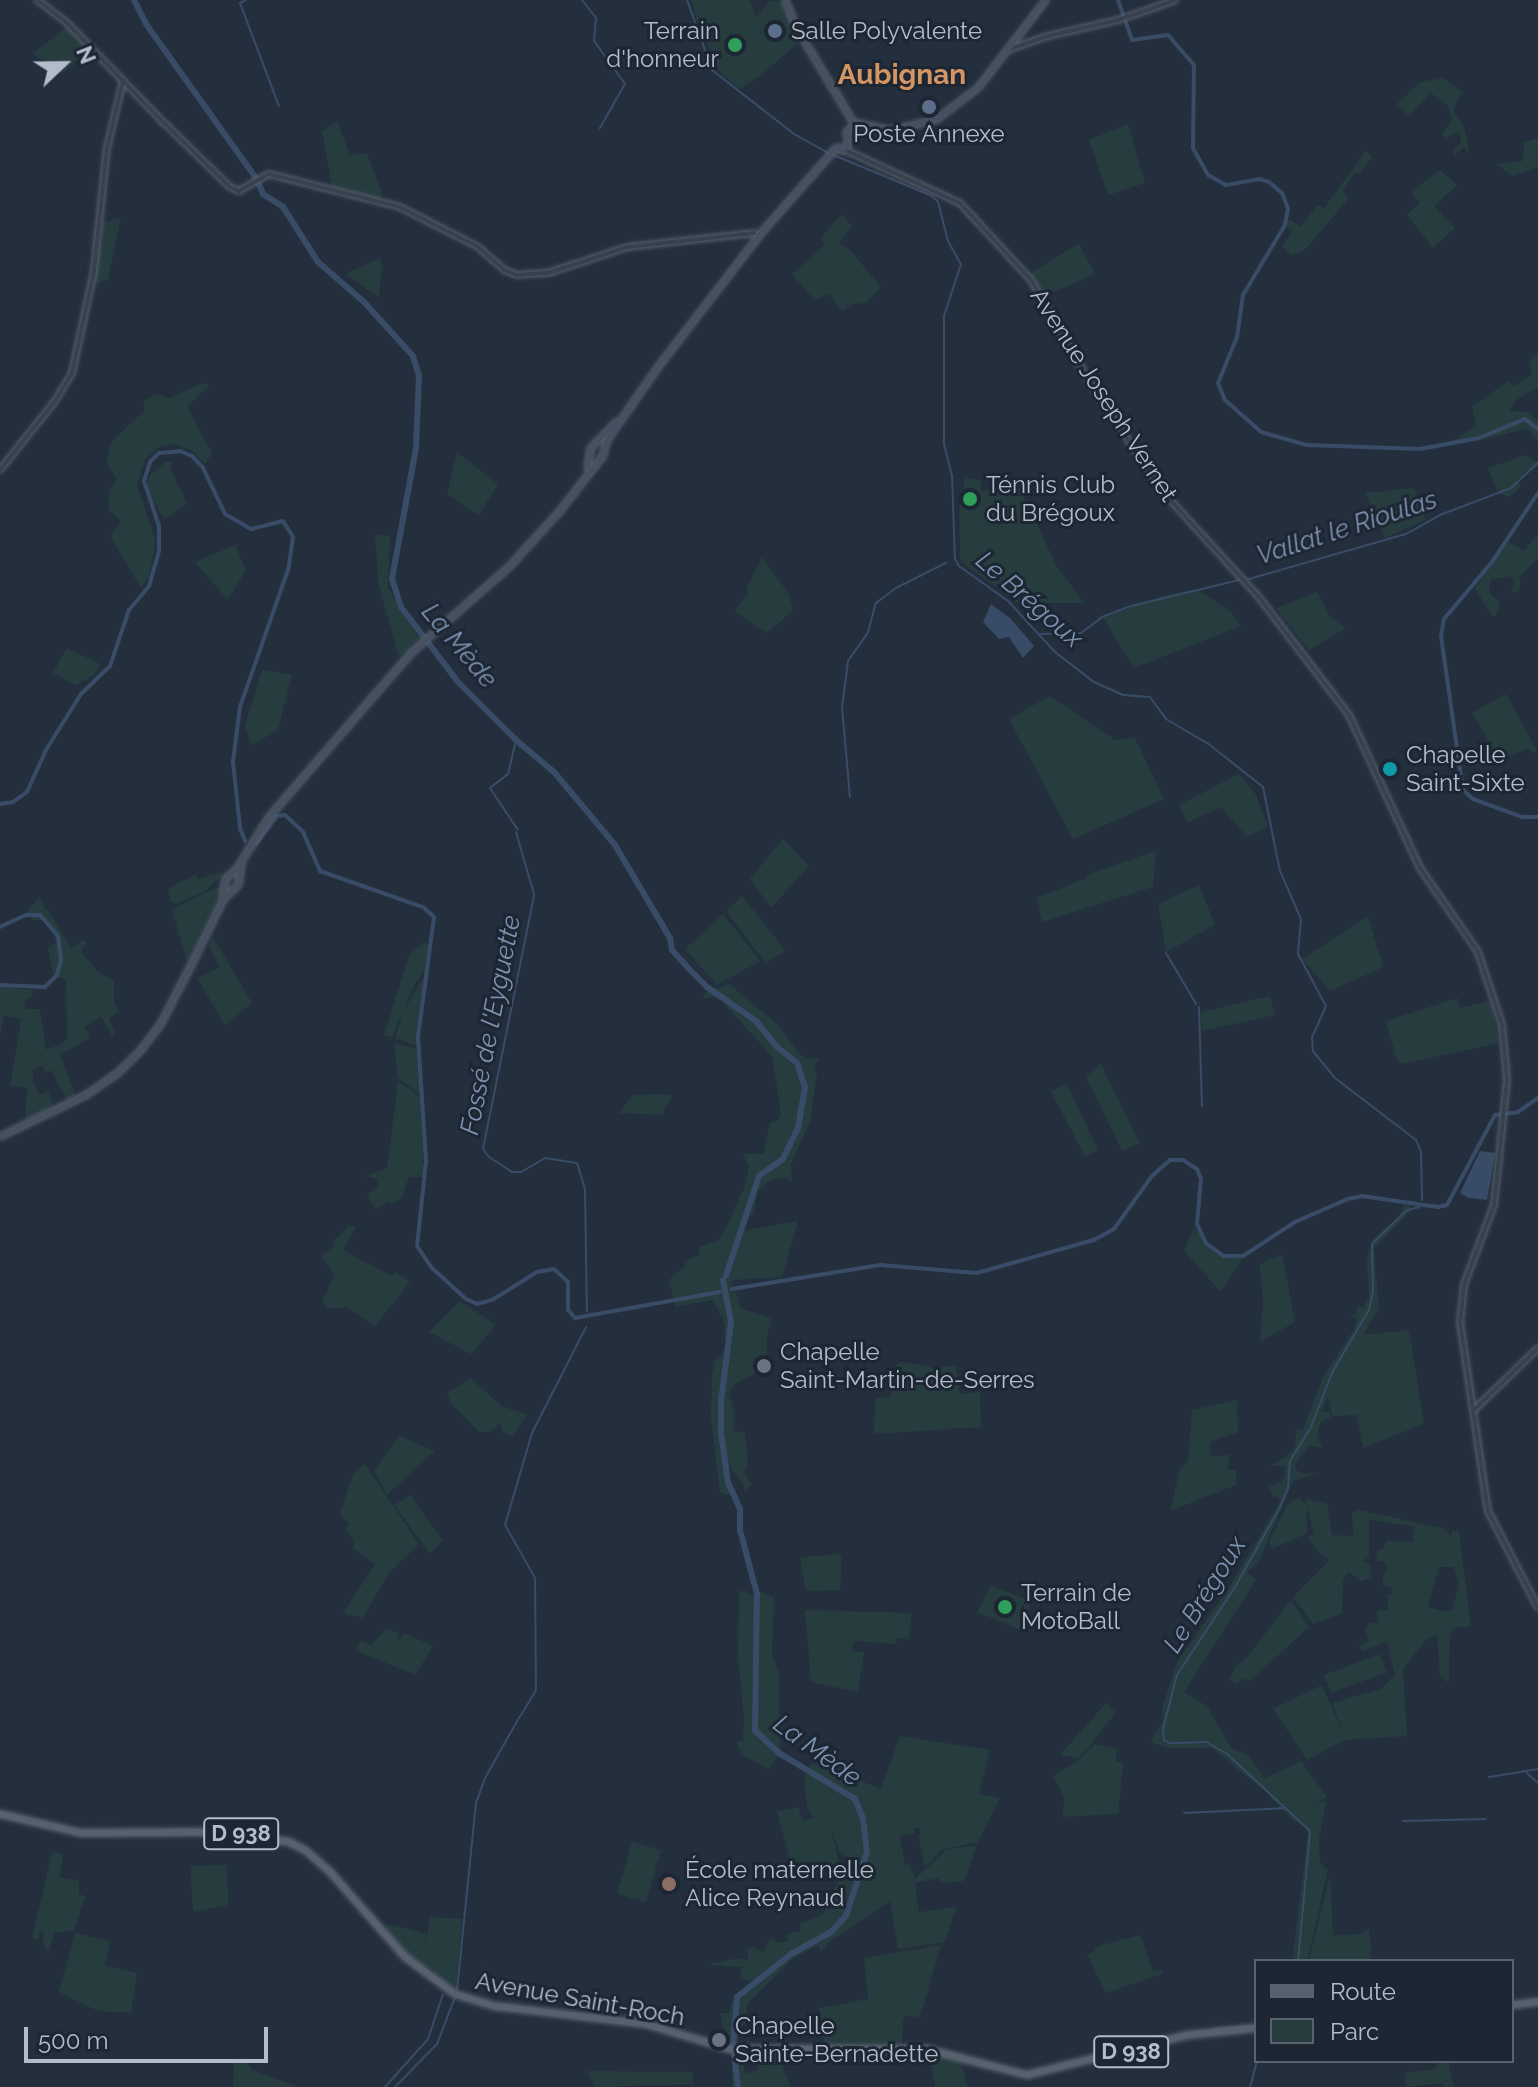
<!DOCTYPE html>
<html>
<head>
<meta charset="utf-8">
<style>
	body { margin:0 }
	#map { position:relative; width:1538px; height:2087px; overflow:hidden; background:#242f3e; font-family:Raleway,sans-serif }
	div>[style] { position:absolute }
	.green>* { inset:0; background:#263c3f }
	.water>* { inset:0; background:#394c67 }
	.stream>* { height:2px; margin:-1px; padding:0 1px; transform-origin:1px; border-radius:1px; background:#394c67 }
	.canal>* { height:4px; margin:-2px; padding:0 2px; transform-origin:2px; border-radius:2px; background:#394c67 }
	.river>* { height:6px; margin:-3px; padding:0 3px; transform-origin:3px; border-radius:3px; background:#394c67 }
	.roads { filter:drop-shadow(0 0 2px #565f6c) drop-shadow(0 0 2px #565f6c) }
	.tertiary>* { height:4px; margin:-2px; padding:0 2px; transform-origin:2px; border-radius:2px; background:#38414e }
	.secondary>* { height:5px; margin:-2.5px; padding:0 2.5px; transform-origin:2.5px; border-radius:2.5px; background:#465061 }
	.primary>* { height:6px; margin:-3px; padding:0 3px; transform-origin:3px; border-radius:3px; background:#56606e }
	.dots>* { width:22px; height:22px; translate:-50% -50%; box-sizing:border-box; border:4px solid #1d2633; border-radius:50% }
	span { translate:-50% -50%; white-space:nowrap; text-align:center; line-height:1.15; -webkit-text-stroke:6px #1d2633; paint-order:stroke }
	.shield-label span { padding:2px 6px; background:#1d2633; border:2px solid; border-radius:6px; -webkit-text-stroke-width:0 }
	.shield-label { font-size:22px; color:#b4bcc9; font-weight:700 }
	.poi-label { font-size:24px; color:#b4bcc9 }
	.right { translate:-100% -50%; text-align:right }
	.left { translate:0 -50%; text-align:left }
	.street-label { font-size:24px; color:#b4bcc9 }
	.water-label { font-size:26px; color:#7c92b1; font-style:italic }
	.quarter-label { font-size:28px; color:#d59563; font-weight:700 }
	.legend { position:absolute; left:1254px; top:1959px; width:260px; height:104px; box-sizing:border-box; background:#1d2633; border:2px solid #59626f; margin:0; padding:10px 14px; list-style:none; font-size:24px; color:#b4bcc9 }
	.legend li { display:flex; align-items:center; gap:16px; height:40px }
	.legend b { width:40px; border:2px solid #59626f }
	.north { position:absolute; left:24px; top:24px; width:80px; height:80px; -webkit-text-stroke:6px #1d2633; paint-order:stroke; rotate:68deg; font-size:22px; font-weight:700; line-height:32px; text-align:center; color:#b4bcc9 }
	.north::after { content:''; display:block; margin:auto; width:28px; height:36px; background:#b4bcc9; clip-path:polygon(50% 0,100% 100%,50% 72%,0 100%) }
	.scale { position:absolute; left:24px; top:2027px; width:244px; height:36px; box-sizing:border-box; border:4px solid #b4bcc9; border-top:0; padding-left:10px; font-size:24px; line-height:28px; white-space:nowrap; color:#b4bcc9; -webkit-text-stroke:6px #1d2633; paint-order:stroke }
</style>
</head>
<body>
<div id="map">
	<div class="green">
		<div style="clip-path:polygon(692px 0,750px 0,756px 17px,770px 1px,782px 1px,800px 41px,761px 75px,739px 89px,719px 70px,696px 18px)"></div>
		<div style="clip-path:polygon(67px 26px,89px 49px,63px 73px,33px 54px)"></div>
		<div style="clip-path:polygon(1443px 78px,1462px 92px,1453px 109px,1465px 130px,1470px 156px,1464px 147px,1454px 156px,1453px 150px,1461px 143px,1459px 132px,1446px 138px,1442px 135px,1452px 120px,1448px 106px,1431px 93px,1409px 116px,1397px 104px,1420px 82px)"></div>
		<div style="clip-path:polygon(337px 121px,350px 155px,367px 153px,382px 194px,379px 199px,332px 187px,322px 131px)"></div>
		<div style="clip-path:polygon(1128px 124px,1145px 183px,1108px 195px,1089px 140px)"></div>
		<div style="clip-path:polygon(1538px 138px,1538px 170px,1536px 168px,1512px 176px,1496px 164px,1523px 161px,1524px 142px)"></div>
		<div style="clip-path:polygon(1366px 151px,1372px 157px,1359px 174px,1355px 172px,1343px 190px,1349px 198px,1303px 252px,1291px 255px,1282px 246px,1293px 231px,1285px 225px,1288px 219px,1301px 226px,1318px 205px,1324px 208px)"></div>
		<div style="clip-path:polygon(1440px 170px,1457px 185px,1434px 206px,1455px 228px,1433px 248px,1407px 215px,1420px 203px,1411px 192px)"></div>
		<div style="clip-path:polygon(842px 214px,852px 226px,839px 243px,850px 250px,881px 287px,866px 303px,853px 304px,842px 311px,830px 294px,814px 300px,792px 274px,825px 245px,821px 237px)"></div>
		<div style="clip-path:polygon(121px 218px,108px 279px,93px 286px,103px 222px)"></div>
		<div style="clip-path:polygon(1079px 244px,1095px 274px,1046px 295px,1030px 273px)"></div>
		<div style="clip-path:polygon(380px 258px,382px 268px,379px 297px,345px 274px)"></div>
		<div style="clip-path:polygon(1538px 353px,1538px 387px,1517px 399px,1509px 411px,1529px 412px,1538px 422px,1538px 441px,1527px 428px,1484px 440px,1479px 436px,1450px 443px,1476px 426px,1472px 407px,1508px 381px,1514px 386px,1532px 374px,1529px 361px)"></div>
		<div style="clip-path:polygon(203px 383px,210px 385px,187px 407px,212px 453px,205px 465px,193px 451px,176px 444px,159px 447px,145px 459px,137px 485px,156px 542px,149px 576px,141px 588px,110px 536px,121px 521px,108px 509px,109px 491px,117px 479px,106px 463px,111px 442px,145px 410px,143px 402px,155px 394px,170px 398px)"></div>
		<div style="clip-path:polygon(457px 452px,498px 484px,479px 515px,447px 494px)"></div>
		<div style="clip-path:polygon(1525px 455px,1538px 462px,1517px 481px,1521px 486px,1510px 497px,1498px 493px,1488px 468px)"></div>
		<div style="clip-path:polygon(166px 462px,172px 462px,170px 469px,187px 503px,164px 520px,146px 487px,150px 475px)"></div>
		<div style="clip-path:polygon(965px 478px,981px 480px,981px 491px,1018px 484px,1056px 565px,1084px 603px,1018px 603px,964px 564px,960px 558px,959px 509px)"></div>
		<div style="clip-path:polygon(1414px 488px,1426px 520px,1385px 538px,1365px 493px)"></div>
		<div style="clip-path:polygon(375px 534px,390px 536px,388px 588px,419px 638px,399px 657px,378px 582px)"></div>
		<div style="clip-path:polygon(1538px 534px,1538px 558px,1521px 575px,1519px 591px,1511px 594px,1514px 580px,1508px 576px,1491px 580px,1489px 592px,1500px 603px,1496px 616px,1492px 615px,1475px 589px,1506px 540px,1524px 551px)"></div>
		<div style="clip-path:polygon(235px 545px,246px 570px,228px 600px,195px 562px)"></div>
		<div style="clip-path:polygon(762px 557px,789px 594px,793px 611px,766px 633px,734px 611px,749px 593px,746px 590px)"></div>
		<div style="clip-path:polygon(1197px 589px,1231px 612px,1241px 626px,1134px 668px,1103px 617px,1161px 597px)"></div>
		<div style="clip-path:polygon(1317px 592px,1331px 618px,1346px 628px,1309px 650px,1276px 608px)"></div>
		<div style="clip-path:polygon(67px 648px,100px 664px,94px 675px,76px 685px,53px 673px)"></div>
		<div style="clip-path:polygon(262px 670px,292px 675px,278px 730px,251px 746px,245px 726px)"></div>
		<div style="clip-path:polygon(1506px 694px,1537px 751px,1533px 753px,1528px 748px,1500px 760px,1472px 713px)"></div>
		<div style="clip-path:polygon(1050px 696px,1115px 740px,1135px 738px,1164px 799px,1073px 839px,1009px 719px)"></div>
		<div style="clip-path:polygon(1239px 774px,1256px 795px,1268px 827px,1247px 837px,1221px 807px,1187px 823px,1179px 805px)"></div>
		<div style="clip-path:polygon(783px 839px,809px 866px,771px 908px,750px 879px)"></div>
		<div style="clip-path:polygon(1156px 851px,1153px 887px,1042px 922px,1037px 898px,1087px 878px,1086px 875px)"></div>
		<div style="clip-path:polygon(221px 872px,220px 878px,204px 892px,176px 904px,170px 901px,168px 889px,196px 874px,198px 879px)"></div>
		<div style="clip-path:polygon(1199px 885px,1215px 925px,1166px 952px,1158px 904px)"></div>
		<div style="clip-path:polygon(218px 887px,222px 887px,217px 901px,187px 962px,172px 909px)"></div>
		<div style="clip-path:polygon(40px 896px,45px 910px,48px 910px,71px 948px,84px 940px,86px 943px,81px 952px,100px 974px,114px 980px,114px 1000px,118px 1012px,109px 1018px,115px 1034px,113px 1038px,101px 1016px,85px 1027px,90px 1038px,60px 1055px,76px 1095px,67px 1100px,51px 1070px,46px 1073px,42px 1065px,33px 1069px,33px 1080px,39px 1095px,48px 1091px,54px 1106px,25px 1120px,27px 1088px,10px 1085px,21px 1019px,4px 1016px,0 1036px,0 987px,33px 990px,32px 997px,23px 1002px,26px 1009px,40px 1009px,46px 1050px,64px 1043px,67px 1037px,66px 980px,53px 974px,48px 949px,57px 942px,48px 926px,41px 920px,33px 920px,27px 912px)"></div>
		<div style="clip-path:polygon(742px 896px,786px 951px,766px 963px,726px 911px)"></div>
		<div style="clip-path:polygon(723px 914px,760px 961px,717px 985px,685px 949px)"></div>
		<div style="clip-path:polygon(1368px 916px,1383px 967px,1330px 991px,1302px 959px)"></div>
		<div style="clip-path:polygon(213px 937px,252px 1003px,225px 1025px,197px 978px,220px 967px,208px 945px)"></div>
		<div style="clip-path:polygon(425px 942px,430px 945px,428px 967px,415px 983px,392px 1037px,384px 1035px,409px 955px)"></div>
		<div style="clip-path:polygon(428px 970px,417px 1035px,417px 1046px,395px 1038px,403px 1012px)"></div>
		<div style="clip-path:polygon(729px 984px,775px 1022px,800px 1054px,808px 1059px,819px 1058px,814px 1068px,817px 1074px,810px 1121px,791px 1164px,792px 1182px,786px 1178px,771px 1180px,758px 1191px,753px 1215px,743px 1220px,742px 1231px,798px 1221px,782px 1277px,733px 1280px,731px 1289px,733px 1293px,736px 1291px,740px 1308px,772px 1318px,767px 1335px,767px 1360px,759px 1362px,761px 1370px,735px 1384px,729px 1393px,734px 1413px,733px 1431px,745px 1433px,748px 1463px,744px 1473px,752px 1484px,744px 1491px,743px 1484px,727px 1463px,732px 1492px,727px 1495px,720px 1492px,711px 1417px,712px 1374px,716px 1358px,722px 1355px,726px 1345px,723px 1318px,712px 1300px,675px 1307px,669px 1280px,686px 1265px,684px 1262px,700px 1254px,699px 1247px,717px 1241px,724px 1232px,744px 1188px,749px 1167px,743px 1154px,763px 1154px,770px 1123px,779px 1120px,781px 1114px,772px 1056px,718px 997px,702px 998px,706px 992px)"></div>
		<div style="clip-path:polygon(1270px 996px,1275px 1015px,1202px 1031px,1201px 1012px)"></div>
		<div style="clip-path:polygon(1458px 998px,1460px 1008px,1490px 1001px,1499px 1043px,1402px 1064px,1397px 1061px,1386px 1021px)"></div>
		<div style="clip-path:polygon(394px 1043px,417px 1049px,421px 1095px,398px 1078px)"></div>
		<div style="clip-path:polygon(1101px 1064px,1140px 1143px,1122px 1151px,1086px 1077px)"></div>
		<div style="clip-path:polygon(398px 1081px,421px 1098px,424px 1177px,409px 1177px,401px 1199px,392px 1204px,389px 1201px,376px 1210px,367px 1194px,378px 1186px,377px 1179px,366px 1176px,387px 1168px)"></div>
		<div style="clip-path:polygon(1067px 1084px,1098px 1150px,1085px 1157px,1051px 1091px)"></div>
		<div style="clip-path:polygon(655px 1094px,672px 1095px,662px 1115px,619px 1113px,633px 1095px)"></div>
		<div style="clip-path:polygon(1404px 1204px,1411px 1206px,1411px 1211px,1374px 1248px,1379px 1308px,1363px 1335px,1409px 1330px,1424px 1424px,1363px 1448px,1357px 1415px,1332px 1416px,1328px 1395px,1322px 1411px,1330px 1413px,1331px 1418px,1321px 1421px,1317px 1435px,1322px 1448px,1309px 1445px,1295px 1464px,1296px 1470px,1304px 1474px,1320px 1472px,1293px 1481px,1259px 1561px,1247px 1572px,1256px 1580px,1184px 1692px,1207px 1706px,1232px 1749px,1247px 1754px,1265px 1778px,1301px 1761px,1327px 1797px,1311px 1806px,1323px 1801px,1326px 1803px,1319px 1839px,1320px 1863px,1328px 1870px,1307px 1961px,1292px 1961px,1308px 1834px,1305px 1825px,1292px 1820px,1264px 1790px,1212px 1748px,1168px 1748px,1150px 1742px,1162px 1723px,1163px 1705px,1177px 1662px,1229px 1588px,1281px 1500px,1276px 1496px,1273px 1498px,1269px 1487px,1283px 1481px,1286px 1467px,1271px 1465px,1287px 1456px,1295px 1447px,1296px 1430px,1303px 1430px,1323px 1377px,1353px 1331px,1357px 1319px,1351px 1315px,1357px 1315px,1357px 1306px,1363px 1308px,1369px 1298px,1367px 1259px,1372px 1240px,1398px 1217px)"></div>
		<div style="clip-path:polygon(349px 1225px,356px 1227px,343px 1250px,392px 1276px,396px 1272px,410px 1282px,375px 1326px,346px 1307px,329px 1309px,322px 1301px,335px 1275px,321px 1256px,335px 1246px,333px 1242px)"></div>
		<div style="clip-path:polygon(1194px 1227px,1216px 1254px,1242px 1259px,1221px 1292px,1184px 1251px)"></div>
		<div style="clip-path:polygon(1282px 1254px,1295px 1322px,1260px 1342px,1263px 1303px,1260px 1264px)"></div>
		<div style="clip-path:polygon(460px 1301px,496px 1325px,471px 1354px,429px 1332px)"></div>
		<div style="clip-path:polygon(901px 1362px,937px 1368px,956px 1365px,959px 1394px,980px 1392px,981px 1427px,874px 1434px,875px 1398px,891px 1397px,894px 1367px)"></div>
		<div style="clip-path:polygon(470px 1378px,503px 1407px,527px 1414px,513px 1436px,503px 1432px,500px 1423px,489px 1432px,479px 1432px,451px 1403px,447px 1393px)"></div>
		<div style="clip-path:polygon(1237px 1400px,1238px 1432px,1210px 1442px,1211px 1457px,1230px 1454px,1228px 1470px,1236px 1470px,1236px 1485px,1170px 1511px,1180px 1468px,1188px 1461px,1192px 1410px)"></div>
		<div style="clip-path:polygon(399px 1436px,435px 1451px,387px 1495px,374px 1471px)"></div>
		<div style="clip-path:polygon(365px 1464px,419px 1544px,388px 1574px,363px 1618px,343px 1613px,375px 1564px,353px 1548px,354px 1540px,346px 1530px,349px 1524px,340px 1514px,353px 1474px)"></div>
		<div style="clip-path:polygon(410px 1495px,443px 1540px,430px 1554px,394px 1505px)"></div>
		<div style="clip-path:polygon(1299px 1497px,1307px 1505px,1307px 1533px,1272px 1549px,1269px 1542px,1287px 1505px)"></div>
		<div style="clip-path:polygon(evenodd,1305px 1498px,1327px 1504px,1332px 1535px,1353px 1536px,1352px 1512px,1359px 1510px,1446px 1529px,1451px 1538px,1452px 1531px,1459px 1531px,1471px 1626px,1455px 1628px,1450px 1634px,1449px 1683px,1440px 1677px,1437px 1635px,1428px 1638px,1403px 1668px,1407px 1736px,1345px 1740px,1307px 1760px,1273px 1709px,1322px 1685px,1345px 1738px,1332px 1703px,1381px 1689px,1395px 1675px,1387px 1642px,1363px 1651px,1359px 1647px,1369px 1640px,1365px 1629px,1369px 1623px,1378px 1622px,1377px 1611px,1388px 1610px,1387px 1595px,1392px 1594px,1392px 1588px,1383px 1585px,1383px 1574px,1388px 1570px,1384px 1562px,1376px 1561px,1377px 1550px,1384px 1549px,1386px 1541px,1414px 1542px,1413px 1526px,1369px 1520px,1369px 1557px,1363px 1561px,1371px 1564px,1370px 1578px,1361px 1581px,1349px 1572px,1343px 1580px,1342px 1613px,1313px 1624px,1293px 1597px,1330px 1560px,1316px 1550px,1308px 1537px,1314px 1533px,1305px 1498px,1439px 1567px,1454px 1567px,1459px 1584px,1452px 1609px,1446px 1612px,1428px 1607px,1439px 1567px)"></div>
		<div style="clip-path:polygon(842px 1554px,840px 1590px,810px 1591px,805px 1588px,800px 1557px)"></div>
		<div style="clip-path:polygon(991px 1585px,1032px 1602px,1019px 1629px,977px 1612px)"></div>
		<div style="clip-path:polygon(739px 1590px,756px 1596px,752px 1710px,754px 1732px,779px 1755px,768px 1769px,742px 1754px,736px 1742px,743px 1740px,744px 1720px,738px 1656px)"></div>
		<div style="clip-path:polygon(762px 1592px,774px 1597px,772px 1653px,779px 1673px,780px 1752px,756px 1731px,758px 1593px)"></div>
		<div style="clip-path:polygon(1291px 1600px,1309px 1627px,1249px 1682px,1246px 1678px,1235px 1684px,1229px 1680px,1237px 1664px,1244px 1661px)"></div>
		<div style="clip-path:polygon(805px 1610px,912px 1613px,908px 1639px,897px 1638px,895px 1644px,853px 1641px,852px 1651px,864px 1652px,858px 1692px,811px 1682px)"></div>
		<div style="clip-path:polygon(386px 1629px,400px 1633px,395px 1645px,404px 1633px,433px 1646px,415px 1675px,355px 1650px,361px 1641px,371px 1645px)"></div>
		<div style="clip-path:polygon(1380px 1654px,1387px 1672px,1331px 1693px,1324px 1675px)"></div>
		<div style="clip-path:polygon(1106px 1703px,1116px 1712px,1087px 1750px,1078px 1758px,1060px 1755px)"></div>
		<div style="clip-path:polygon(900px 1736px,990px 1750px,979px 1794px,1000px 1798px,978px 1842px,941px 1850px,925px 1867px,918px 1836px,921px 1835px,920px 1828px,914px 1828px,914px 1834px,900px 1836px,905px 1865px,910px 1864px,915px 1879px,946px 1850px,977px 1845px,964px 1881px,940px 1883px,939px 1878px,915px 1883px,919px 1912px,956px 1907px,945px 1942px,898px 1949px,890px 1901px,829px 1942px,820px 1952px,819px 1945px,792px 1959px,747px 2004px,745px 2024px,738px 2027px,738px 2043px,743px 2044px,742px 2047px,727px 2045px,720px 2013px,728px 2013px,734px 1997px,752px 1982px,740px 1978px,742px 1967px,707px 1965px,739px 1958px,748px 1960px,747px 1949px,753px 1947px,763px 1952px,770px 1937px,779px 1943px,788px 1941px,787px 1934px,800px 1931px,800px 1924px,823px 1915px,848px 1858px,839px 1851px,830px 1826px,840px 1866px,807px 1871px,792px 1866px,777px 1812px,798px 1807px,803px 1821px,814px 1818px,807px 1806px,804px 1775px,813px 1762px,881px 1789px)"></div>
		<div style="clip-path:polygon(1095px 1744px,1117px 1749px,1116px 1761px,1123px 1763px,1118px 1814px,1062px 1817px,1065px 1799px,1053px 1776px,1076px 1762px)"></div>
		<div style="clip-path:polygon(632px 1842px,661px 1850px,646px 1902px,617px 1894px)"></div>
		<div style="clip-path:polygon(52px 1852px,63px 1854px,60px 1878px,79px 1880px,79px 1894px,85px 1896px,74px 1931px,54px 1932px,48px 1954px,43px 1942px,44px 1932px,40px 1931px,38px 1939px,32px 1938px)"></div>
		<div style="clip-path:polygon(227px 1865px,228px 1905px,193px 1912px,190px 1866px)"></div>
		<div style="clip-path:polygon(1330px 1875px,1333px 1935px,1360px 1934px,1369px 1929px,1372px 1961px,1309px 1961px)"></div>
		<div style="clip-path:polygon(430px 1917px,462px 1919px,456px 1989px,438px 1980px,433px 1969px,423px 1967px,405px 1952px,384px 1928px,388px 1924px,426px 1934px,424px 1952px)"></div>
		<div style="clip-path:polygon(75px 1933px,110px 1941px,105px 1965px,137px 1973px,131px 2013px,98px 2011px,59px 1992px)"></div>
		<div style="clip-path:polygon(1140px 1935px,1153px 1971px,1162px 1970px,1162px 1974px,1106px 1993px,1087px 1954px,1095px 1951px,1095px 1947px)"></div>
		<div style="clip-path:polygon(941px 1945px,920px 2017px,906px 2016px,903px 2021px,902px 2047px,825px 2049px,819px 2008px,868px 1999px,864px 1958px)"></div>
		<div style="clip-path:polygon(754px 2052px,779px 2056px,790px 2087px,732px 2087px,732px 2054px,743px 2054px,745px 2074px,759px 2069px)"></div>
		<div style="clip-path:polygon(929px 2052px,961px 2062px,968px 2087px,935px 2087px)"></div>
		<div style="clip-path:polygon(234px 2059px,247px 2063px,252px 2070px,297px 2087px,233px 2087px)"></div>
		<div style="clip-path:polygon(1438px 2061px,1448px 2061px,1454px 2087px,1444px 2087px,1442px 2083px,1407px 2087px,1404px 2073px,1431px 2070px,1437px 2067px)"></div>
		<div style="clip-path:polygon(587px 2071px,693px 2072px,693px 2084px,703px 2084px,594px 2087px)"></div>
	</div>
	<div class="water">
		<div style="clip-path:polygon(991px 604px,1011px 619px,1034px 646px,1023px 658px,1009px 637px,999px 639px,983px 622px)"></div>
		<div style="clip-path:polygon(1480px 1151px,1495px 1153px,1487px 1200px,1469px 1198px,1460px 1193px)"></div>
	</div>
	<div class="stream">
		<div style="left:246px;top:0;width:7px;rotate:153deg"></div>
		<div style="left:240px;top:3px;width:110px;rotate:69.3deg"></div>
		<div style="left:582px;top:0;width:23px;rotate:52deg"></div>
		<div style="left:596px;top:18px;width:23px;rotate:95deg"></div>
		<div style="left:594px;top:41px;width:53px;rotate:54.2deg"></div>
		<div style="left:625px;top:84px;width:51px;rotate:119.6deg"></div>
		<div style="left:687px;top:0;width:74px;rotate:70.3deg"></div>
		<div style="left:712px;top:70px;width:104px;rotate:38deg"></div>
		<div style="left:794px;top:134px;width:37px;rotate:29deg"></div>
		<div style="left:826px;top:152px;width:115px;rotate:22.5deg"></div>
		<div style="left:932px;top:196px;width:8px;rotate:45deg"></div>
		<div style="left:938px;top:202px;width:40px;rotate:75.6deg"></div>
		<div style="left:948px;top:241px;width:26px;rotate:61deg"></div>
		<div style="left:961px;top:264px;width:55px;rotate:108.1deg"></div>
		<div style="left:944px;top:316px;width:128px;rotate:90deg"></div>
		<div style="left:944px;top:444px;width:32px;rotate:76deg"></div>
		<div style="left:952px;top:475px;width:84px;rotate:88deg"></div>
		<div style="left:955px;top:559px;width:8px;rotate:60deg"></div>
		<div style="left:959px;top:566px;width:60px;rotate:35.5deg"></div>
		<div style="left:1008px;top:601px;width:69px;rotate:47.3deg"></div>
		<div style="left:1055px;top:652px;width:49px;rotate:37.6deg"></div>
		<div style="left:1094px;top:682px;width:32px;rotate:24deg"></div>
		<div style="left:1123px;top:695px;width:27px;rotate:4deg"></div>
		<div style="left:1150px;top:697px;width:27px;rotate:54deg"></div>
		<div style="left:1166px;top:719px;width:51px;rotate:30.6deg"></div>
		<div style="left:1210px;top:745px;width:68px;rotate:38.4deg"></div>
		<div style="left:1263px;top:787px;width:86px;rotate:78.6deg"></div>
		<div style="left:1280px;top:871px;width:52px;rotate:66.4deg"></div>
		<div style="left:1301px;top:919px;width:35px;rotate:95deg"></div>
		<div style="left:1298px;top:954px;width:59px;rotate:61.7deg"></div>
		<div style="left:1326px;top:1006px;width:34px;rotate:114deg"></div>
		<div style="left:1312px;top:1037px;width:14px;rotate:86deg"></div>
		<div style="left:1313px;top:1051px;width:35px;rotate:51deg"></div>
		<div style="left:1335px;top:1078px;width:102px;rotate:37.4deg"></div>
		<div style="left:1416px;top:1140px;width:13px;rotate:67deg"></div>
		<div style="left:1421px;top:1152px;width:48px;rotate:88.8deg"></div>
		<div style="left:1249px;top:579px;width:163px;rotate:-16deg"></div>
		<div style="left:1406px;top:534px;width:39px;rotate:-29deg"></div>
		<div style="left:1440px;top:515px;width:76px;rotate:-20.8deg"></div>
		<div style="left:1511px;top:488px;width:37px;rotate:-43deg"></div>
		<div style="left:1040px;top:634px;width:41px;rotate:-1.4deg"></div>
		<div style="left:1081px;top:633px;width:26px;rotate:-37deg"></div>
		<div style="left:1102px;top:617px;width:31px;rotate:-21deg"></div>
		<div style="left:1131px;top:606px;width:111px;rotate:-13.5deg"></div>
		<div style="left:516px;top:740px;width:35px;rotate:103deg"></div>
		<div style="left:508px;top:774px;width:23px;rotate:142deg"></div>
		<div style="left:490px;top:788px;width:50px;rotate:56.3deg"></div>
		<div style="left:850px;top:797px;width:89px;rotate:-95.1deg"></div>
		<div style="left:842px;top:708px;width:47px;rotate:-82.7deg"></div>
		<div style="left:848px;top:661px;width:35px;rotate:-55deg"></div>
		<div style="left:868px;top:632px;width:30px;rotate:-75deg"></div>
		<div style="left:876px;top:603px;width:25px;rotate:-37deg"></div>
		<div style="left:896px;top:588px;width:56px;rotate:-26.6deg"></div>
		<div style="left:516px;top:832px;width:65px;rotate:73.8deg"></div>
		<div style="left:534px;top:896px;width:258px;rotate:101.4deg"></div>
		<div style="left:483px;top:1149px;width:10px;rotate:53deg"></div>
		<div style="left:489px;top:1157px;width:27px;rotate:33deg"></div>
		<div style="left:512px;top:1172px;width:9px"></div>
		<div style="left:521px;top:1172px;width:28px;rotate:-30deg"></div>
		<div style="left:545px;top:1158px;width:32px;rotate:9deg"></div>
		<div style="left:577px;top:1163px;width:28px;rotate:73deg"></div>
		<div style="left:585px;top:1190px;width:121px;rotate:89.1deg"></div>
		<div style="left:1166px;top:953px;width:59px;rotate:59.5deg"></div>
		<div style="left:1199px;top:1007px;width:99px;rotate:88.3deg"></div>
		<div style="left:521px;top:1715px;width:29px;rotate:-59deg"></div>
		<div style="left:536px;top:1690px;width:112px;rotate:-90.5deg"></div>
		<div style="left:535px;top:1578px;width:61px;rotate:-119.5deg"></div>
		<div style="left:505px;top:1525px;width:96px;rotate:-73.6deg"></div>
		<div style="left:532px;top:1433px;width:119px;rotate:-63deg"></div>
		<div style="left:1527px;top:1773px;width:15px;rotate:42deg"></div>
		<div style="left:1489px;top:1777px;width:50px;rotate:-9.3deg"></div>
		<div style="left:1184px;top:1813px;width:102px;rotate:-2.8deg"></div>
		<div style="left:1403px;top:1821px;width:83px;rotate:-1.4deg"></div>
		<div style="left:1298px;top:1961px;width:131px;rotate:-84.7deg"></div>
		<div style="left:1310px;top:1831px;width:113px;rotate:-137.1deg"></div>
		<div style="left:1227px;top:1754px;width:24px;rotate:-150deg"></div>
		<div style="left:1206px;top:1742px;width:36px;rotate:178deg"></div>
		<div style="left:1170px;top:1743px;width:7px;rotate:-153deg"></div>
		<div style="left:1164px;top:1740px;width:11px;rotate:-95deg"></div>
		<div style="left:1163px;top:1729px;width:56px;rotate:-75.5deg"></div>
		<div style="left:1177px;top:1675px;width:105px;rotate:-56.6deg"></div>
		<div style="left:1235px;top:1587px;width:92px;rotate:-60.6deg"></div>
		<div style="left:1280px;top:1507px;width:21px;rotate:-67deg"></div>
		<div style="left:1288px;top:1488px;width:27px;rotate:-86deg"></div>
		<div style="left:1290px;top:1461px;width:38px;rotate:-58deg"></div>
		<div style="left:1310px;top:1429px;width:62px;rotate:-68.4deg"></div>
		<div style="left:1333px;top:1371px;width:71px;rotate:-59.5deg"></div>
		<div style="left:1369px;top:1310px;width:19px;rotate:-78deg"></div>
		<div style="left:1373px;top:1291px;width:47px;rotate:-91.2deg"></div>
		<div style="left:1372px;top:1244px;width:49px;rotate:-44.2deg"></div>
		<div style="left:1407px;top:1210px;width:13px;rotate:-13deg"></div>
		<div style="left:457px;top:1990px;width:188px;rotate:-84.2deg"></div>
		<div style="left:476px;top:1803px;width:27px;rotate:-70deg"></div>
		<div style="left:485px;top:1778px;width:71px;rotate:-60.6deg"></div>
		<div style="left:1213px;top:2029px;width:34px;rotate:-5deg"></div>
		<div style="left:385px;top:2087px;width:64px;rotate:-48.1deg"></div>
		<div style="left:428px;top:2039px;width:47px;rotate:-71.6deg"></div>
		<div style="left:395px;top:2087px;width:60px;rotate:-45.7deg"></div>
		<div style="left:437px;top:2044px;width:50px;rotate:-69deg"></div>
		<div style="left:1250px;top:2087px;width:27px;rotate:-75deg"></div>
	</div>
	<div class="canal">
		<div style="left:1118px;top:0;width:42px;rotate:70.7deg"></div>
		<div style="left:1132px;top:40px;width:36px;rotate:-8deg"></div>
		<div style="left:1168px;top:35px;width:40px;rotate:49deg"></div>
		<div style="left:1194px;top:65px;width:83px;rotate:90.7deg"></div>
		<div style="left:1193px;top:148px;width:31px;rotate:61deg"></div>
		<div style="left:1208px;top:175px;width:21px;rotate:29deg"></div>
		<div style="left:1226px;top:185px;width:34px;rotate:-10deg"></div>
		<div style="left:1259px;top:179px;width:10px;rotate:17deg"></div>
		<div style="left:1269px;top:182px;width:17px;rotate:40deg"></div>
		<div style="left:1282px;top:193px;width:17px;rotate:69deg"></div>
		<div style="left:1288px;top:209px;width:16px;rotate:101deg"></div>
		<div style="left:1285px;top:225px;width:82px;rotate:121deg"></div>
		<div style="left:1243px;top:295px;width:42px;rotate:98.1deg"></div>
		<div style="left:1237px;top:337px;width:50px;rotate:112.4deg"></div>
		<div style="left:1218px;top:383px;width:18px;rotate:68deg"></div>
		<div style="left:1225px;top:400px;width:48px;rotate:41.6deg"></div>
		<div style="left:1261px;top:432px;width:48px;rotate:15.8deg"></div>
		<div style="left:1307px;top:445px;width:113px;rotate:2deg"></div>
		<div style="left:1420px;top:449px;width:60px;rotate:-10.6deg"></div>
		<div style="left:1479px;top:438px;width:50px;rotate:-22.4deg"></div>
		<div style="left:1525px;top:419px;width:16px;rotate:38deg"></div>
		<div style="left:1538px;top:493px;width:83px;rotate:123.7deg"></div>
		<div style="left:1492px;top:562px;width:75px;rotate:130.1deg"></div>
		<div style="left:1444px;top:619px;width:17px;rotate:100deg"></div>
		<div style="left:1441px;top:636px;width:156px;rotate:81.9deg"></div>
		<div style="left:1463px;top:790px;width:13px;rotate:42deg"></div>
		<div style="left:1473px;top:799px;width:52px;rotate:20.2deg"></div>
		<div style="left:1522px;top:817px;width:16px"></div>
		<div style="left:0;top:804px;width:13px;rotate:-9deg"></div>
		<div style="left:13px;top:802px;width:17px;rotate:-36deg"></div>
		<div style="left:27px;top:792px;width:46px;rotate:-65.7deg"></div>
		<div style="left:46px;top:750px;width:66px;rotate:-58deg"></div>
		<div style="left:81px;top:694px;width:40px;rotate:-44deg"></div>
		<div style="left:110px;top:666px;width:59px;rotate:-71.3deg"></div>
		<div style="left:129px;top:610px;width:31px;rotate:-50deg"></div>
		<div style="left:149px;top:586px;width:37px;rotate:-74deg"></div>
		<div style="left:159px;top:550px;width:24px;rotate:-90deg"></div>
		<div style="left:159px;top:526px;width:47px;rotate:-108.4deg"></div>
		<div style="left:144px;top:481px;width:20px;rotate:-72deg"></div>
		<div style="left:150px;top:462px;width:13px;rotate:-45deg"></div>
		<div style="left:159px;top:453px;width:21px;rotate:-5deg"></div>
		<div style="left:180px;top:451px;width:13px;rotate:23deg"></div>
		<div style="left:192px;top:456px;width:16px;rotate:47deg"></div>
		<div style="left:203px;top:468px;width:51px;rotate:64.4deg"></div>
		<div style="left:225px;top:514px;width:30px;rotate:30deg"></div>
		<div style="left:251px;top:529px;width:33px;rotate:-14deg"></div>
		<div style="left:283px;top:521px;width:19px;rotate:58deg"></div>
		<div style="left:293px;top:537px;width:30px;rotate:98deg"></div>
		<div style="left:289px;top:567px;width:148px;rotate:109.3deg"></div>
		<div style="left:240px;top:707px;width:55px;rotate:97.3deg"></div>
		<div style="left:233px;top:762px;width:66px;rotate:83.9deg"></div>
		<div style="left:240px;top:828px;width:14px;rotate:69deg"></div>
		<div style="left:256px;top:844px;width:35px;rotate:-53deg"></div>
		<div style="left:277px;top:816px;width:8px;rotate:-7deg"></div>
		<div style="left:285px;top:815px;width:25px;rotate:43deg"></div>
		<div style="left:303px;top:832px;width:43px;rotate:66.4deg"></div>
		<div style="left:320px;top:871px;width:109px;rotate:19.3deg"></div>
		<div style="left:423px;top:907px;width:15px;rotate:42deg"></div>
		<div style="left:434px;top:917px;width:121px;rotate:97.6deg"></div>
		<div style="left:418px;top:1037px;width:124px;rotate:86.3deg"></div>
		<div style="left:426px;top:1161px;width:85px;rotate:96deg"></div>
		<div style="left:417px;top:1246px;width:27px;rotate:56deg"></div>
		<div style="left:432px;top:1268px;width:46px;rotate:42.4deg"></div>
		<div style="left:466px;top:1299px;width:12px;rotate:24deg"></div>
		<div style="left:477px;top:1304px;width:16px;rotate:-15deg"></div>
		<div style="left:492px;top:1300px;width:53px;rotate:-31.9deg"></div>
		<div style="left:537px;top:1272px;width:17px;rotate:-10deg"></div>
		<div style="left:554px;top:1269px;width:19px;rotate:43deg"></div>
		<div style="left:568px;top:1282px;width:28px;rotate:90deg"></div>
		<div style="left:568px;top:1310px;width:11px;rotate:49deg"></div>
		<div style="left:575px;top:1318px;width:147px;rotate:-10.2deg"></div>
		<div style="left:0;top:927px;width:29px;rotate:-25deg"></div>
		<div style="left:26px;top:915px;width:14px"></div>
		<div style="left:40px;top:915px;width:28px;rotate:49deg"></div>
		<div style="left:58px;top:936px;width:24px;rotate:83deg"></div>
		<div style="left:61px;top:960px;width:16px;rotate:105deg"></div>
		<div style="left:57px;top:975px;width:17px;rotate:135deg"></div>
		<div style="left:45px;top:987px;width:45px;rotate:-177.5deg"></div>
		<div style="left:732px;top:1289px;width:150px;rotate:-9.2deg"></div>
		<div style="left:880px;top:1265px;width:97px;rotate:4.7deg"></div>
		<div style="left:977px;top:1273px;width:122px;rotate:-15.8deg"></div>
		<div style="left:1094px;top:1240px;width:23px;rotate:-29deg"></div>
		<div style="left:1114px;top:1229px;width:65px;rotate:-54.4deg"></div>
		<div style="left:1152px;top:1176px;width:24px;rotate:-42deg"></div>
		<div style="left:1170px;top:1160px;width:13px"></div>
		<div style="left:1183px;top:1160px;width:17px;rotate:33deg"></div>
		<div style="left:1197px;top:1169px;width:11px;rotate:68deg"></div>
		<div style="left:1201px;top:1179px;width:45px;rotate:95.1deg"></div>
		<div style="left:1197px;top:1224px;width:21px;rotate:65deg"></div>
		<div style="left:1206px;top:1243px;width:21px;rotate:37deg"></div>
		<div style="left:1223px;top:1256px;width:20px"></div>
		<div style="left:1243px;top:1256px;width:62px;rotate:-33.2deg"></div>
		<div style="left:1295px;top:1222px;width:58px;rotate:-23.5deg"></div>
		<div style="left:1348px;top:1199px;width:14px;rotate:-12deg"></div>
		<div style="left:1362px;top:1196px;width:77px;rotate:8.2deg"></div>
		<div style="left:1438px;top:1207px;width:9px;rotate:-13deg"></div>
		<div style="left:1447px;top:1205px;width:102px;rotate:-61.9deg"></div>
		<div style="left:1495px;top:1115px;width:23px;rotate:-7deg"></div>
		<div style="left:1518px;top:1112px;width:24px;rotate:-35deg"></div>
	</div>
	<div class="river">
		<div style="left:134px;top:0;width:27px;rotate:63deg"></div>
		<div style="left:146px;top:24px;width:189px;rotate:54.5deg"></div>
		<div style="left:256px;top:178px;width:17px;rotate:66deg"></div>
		<div style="left:263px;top:194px;width:24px;rotate:33deg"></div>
		<div style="left:283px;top:207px;width:65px;rotate:57.5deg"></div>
		<div style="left:318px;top:262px;width:61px;rotate:41deg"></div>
		<div style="left:364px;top:302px;width:73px;rotate:47.8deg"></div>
		<div style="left:413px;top:356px;width:21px;rotate:73deg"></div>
		<div style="left:419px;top:376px;width:72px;rotate:92.4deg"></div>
		<div style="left:416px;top:448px;width:133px;rotate:100.4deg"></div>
		<div style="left:392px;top:579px;width:29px;rotate:72deg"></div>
		<div style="left:401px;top:607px;width:96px;rotate:52.7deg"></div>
		<div style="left:459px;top:683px;width:82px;rotate:45deg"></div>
		<div style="left:517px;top:741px;width:48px;rotate:40deg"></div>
		<div style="left:554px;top:772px;width:95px;rotate:50.1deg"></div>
		<div style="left:615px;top:845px;width:108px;rotate:59.4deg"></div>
		<div style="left:670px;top:938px;width:12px;rotate:81deg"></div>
		<div style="left:672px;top:950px;width:25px;rotate:48deg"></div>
		<div style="left:689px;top:969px;width:25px;rotate:45deg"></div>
		<div style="left:707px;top:987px;width:60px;rotate:34.8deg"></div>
		<div style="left:756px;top:1021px;width:32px;rotate:51deg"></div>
		<div style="left:776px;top:1046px;width:27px;rotate:39deg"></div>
		<div style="left:797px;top:1063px;width:25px;rotate:72deg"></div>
		<div style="left:805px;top:1087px;width:42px;rotate:99.7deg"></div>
		<div style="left:798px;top:1128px;width:34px;rotate:116deg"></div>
		<div style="left:783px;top:1159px;width:29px;rotate:145deg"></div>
		<div style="left:759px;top:1176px;width:105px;rotate:108.3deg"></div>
		<div style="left:723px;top:1280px;width:43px;rotate:79.2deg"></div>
		<div style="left:731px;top:1322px;width:80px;rotate:97.2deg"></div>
		<div style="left:721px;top:1401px;width:32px;rotate:90deg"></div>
		<div style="left:721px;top:1433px;width:49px;rotate:81.9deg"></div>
		<div style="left:728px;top:1482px;width:30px;rotate:66deg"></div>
		<div style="left:740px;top:1509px;width:22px;rotate:90deg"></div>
		<div style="left:738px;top:2087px;width:42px;rotate:-96.8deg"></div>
		<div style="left:733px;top:2045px;width:48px;rotate:-85.2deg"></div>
		<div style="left:737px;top:1997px;width:69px;rotate:-38.5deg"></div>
		<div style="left:791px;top:1954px;width:46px;rotate:-28.8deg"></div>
		<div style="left:831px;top:1932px;width:22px;rotate:-47deg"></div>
		<div style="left:846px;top:1916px;width:67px;rotate:-71.8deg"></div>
		<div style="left:867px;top:1852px;width:34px;rotate:-97deg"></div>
		<div style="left:863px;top:1818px;width:21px;rotate:-113deg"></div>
		<div style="left:855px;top:1799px;width:89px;rotate:-148.8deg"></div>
		<div style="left:779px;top:1753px;width:33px;rotate:-137deg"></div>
		<div style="left:755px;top:1731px;width:137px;rotate:-89.2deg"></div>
		<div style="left:757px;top:1594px;width:62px;rotate:-104.9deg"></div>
	</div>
	<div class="roads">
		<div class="tertiary">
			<div style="left:37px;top:0;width:36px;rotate:37deg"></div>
			<div style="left:66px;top:22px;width:135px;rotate:45.9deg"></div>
			<div style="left:160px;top:119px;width:98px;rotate:44.2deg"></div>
			<div style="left:230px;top:187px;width:10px;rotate:24deg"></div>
			<div style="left:239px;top:191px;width:34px;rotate:-30deg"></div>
			<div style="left:269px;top:174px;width:135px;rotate:14.1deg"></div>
			<div style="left:400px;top:207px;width:88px;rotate:27.1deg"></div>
			<div style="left:478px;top:247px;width:35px;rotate:41deg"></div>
			<div style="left:504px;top:270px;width:14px;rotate:21deg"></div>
			<div style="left:517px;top:275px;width:31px;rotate:-4deg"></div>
			<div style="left:548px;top:273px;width:83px;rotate:-18.2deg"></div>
			<div style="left:627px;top:247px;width:128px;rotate:-6.3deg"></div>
			<div style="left:1007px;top:50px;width:43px;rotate:-18.9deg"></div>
			<div style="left:1048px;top:36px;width:72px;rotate:-12.9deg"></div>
			<div style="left:1118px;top:20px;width:61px;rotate:-19deg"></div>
			<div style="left:843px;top:149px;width:129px;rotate:24.8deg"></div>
			<div style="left:960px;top:203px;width:105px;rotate:47.3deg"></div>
			<div style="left:1031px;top:280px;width:112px;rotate:60deg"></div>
			<div style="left:1087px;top:377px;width:136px;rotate:56.7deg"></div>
			<div style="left:1162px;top:491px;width:142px;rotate:47.6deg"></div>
			<div style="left:1258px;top:596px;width:150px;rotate:52.6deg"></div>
			<div style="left:1349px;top:715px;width:169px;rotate:65.1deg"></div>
			<div style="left:1420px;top:868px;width:102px;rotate:55.4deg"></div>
			<div style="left:1478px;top:952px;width:77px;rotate:71.8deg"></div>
			<div style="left:1502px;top:1025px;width:55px;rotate:84.8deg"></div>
			<div style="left:1507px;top:1080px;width:126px;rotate:95.9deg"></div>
			<div style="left:1494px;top:1205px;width:85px;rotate:110.6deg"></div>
			<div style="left:1464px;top:1285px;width:37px;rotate:96deg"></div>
			<div style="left:1460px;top:1322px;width:191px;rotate:81.6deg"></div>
			<div style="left:1488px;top:1511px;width:109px;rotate:62.7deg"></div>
			<div style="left:0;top:470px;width:88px;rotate:-51.4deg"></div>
			<div style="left:55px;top:401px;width:33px;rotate:-59deg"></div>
			<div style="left:72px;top:373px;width:104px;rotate:-77.8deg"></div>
			<div style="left:94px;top:271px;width:124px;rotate:-84deg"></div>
			<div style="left:107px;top:148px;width:69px;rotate:-76.6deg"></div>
			<div style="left:1475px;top:1409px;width:88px;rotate:-44.1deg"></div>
		</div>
		<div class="secondary">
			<div style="left:785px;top:0;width:31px;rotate:68deg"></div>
			<div style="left:797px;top:29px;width:111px;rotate:59deg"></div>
			<div style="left:836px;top:147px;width:7px;rotate:27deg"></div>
			<div style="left:842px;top:150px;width:8px;rotate:-45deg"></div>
			<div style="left:848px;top:144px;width:13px;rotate:-99deg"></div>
			<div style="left:846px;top:131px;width:14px;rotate:-36deg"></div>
			<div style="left:857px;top:123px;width:34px;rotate:12deg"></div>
			<div style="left:890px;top:130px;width:47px;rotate:-13.4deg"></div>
			<div style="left:936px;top:119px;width:53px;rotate:-37.3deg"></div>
			<div style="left:978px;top:87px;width:110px;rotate:-52.4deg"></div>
			<div style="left:587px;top:467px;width:19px;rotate:-81deg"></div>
			<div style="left:590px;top:448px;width:37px;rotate:-46deg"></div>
			<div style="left:225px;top:897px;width:18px;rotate:-45deg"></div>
			<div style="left:238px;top:884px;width:19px;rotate:-81deg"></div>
			<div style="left:0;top:1136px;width:94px;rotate:-25.8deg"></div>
			<div style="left:85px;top:1095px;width:40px;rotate:-34.9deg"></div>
			<div style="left:118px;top:1072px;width:33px;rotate:-45deg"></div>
			<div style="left:141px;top:1049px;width:34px;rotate:-53deg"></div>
			<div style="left:161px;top:1022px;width:59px;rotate:-62.6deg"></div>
			<div style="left:188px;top:970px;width:77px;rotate:-63.8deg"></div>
			<div style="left:222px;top:901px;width:23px;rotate:-83deg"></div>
			<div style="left:225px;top:878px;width:14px;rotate:-39deg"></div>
			<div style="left:236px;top:869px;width:62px;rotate:-58.1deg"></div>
			<div style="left:269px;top:816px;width:216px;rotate:-49.1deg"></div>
			<div style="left:410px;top:653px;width:132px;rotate:-41.3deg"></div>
			<div style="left:509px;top:566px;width:74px;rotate:-47.7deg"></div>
			<div style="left:559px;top:511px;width:70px;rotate:-52deg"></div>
			<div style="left:602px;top:456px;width:18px;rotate:-74deg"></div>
			<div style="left:607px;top:439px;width:89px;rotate:-55.1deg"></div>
			<div style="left:658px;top:366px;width:170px;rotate:-52.4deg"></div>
			<div style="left:762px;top:231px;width:112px;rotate:-48.6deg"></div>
		</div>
		<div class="primary">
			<div style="left:0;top:1814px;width:83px;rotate:13.2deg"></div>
			<div style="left:81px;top:1833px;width:133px;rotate:-0.4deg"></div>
			<div style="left:214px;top:1832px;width:76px;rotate:7.6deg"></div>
			<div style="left:289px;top:1842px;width:18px;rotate:27deg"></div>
			<div style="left:305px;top:1850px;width:35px;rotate:41deg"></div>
			<div style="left:331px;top:1873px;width:112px;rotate:48.6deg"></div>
			<div style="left:405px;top:1957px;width:62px;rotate:36.5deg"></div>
			<div style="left:455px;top:1994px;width:41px;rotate:17.1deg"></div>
			<div style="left:494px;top:2006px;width:153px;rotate:6.8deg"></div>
			<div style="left:646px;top:2024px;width:87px;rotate:16.8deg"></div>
			<div style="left:729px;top:2049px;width:197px"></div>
			<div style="left:926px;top:2049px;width:104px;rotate:14.4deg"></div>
			<div style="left:1027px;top:2075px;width:166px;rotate:-14deg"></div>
			<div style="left:1188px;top:2035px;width:68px;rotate:-5.9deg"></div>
			<div style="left:1512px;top:2005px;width:26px;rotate:-7deg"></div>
		</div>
	</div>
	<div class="dots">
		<div style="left:775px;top:31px;background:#5c6f8a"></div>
		<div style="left:735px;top:45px;background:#2e9e5b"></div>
		<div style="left:929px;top:107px;background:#5c6f8a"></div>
		<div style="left:970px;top:499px;background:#2e9e5b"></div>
		<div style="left:1390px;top:769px;background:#0f9aa8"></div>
		<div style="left:764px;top:1366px;background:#6b7280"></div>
		<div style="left:1005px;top:1607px;background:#2e9e5b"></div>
		<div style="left:669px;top:1884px;background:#8d6e63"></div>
		<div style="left:719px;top:2040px;background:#6b7280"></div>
	</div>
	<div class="shield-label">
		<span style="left:241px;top:1834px">D 938</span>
		<span style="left:1131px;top:2052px">D 938</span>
	</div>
	<div class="poi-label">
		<span class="right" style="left:719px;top:45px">Terrain<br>d'honneur</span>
		<span class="left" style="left:791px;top:31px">Salle Polyvalente</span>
		<span style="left:929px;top:134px">Poste Annexe</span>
		<span class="left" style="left:986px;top:499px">Ténnis Club<br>du Brégoux</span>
		<span class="left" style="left:1406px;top:769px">Chapelle<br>Saint-Sixte</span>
		<span class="left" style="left:780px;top:1366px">Chapelle<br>Saint-Martin-de-Serres</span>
		<span class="left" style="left:1021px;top:1607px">Terrain de<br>MotoBall</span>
		<span class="left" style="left:685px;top:1884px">École maternelle<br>Alice Reynaud</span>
		<span class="left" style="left:735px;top:2040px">Chapelle<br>Sainte-Bernadette</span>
	</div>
	<div class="street-label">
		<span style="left:1104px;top:395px;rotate:57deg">Avenue Joseph Vernet</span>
		<span style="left:580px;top:1999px;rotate:10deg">Avenue Saint-Roch</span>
	</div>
	<div class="water-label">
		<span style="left:1347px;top:528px;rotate:-18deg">Vallat le Rioulas</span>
		<span style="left:1029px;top:600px;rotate:41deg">Le Brégoux</span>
		<span style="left:459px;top:646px;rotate:50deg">La Mède</span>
		<span style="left:491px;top:1025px;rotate:-79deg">Fossé de l'Eyguette</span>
		<span style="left:1205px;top:1595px;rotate:-58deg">Le Brégoux</span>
		<span style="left:817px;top:1751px;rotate:36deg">La Mède</span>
	</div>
	<div class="quarter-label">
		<span style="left:902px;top:75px">Aubignan</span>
	</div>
	<ul class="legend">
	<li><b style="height:10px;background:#56606e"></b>Route</li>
	<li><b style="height:22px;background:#263c3f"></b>Parc</li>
	</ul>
	<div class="north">N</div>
	<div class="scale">500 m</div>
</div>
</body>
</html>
